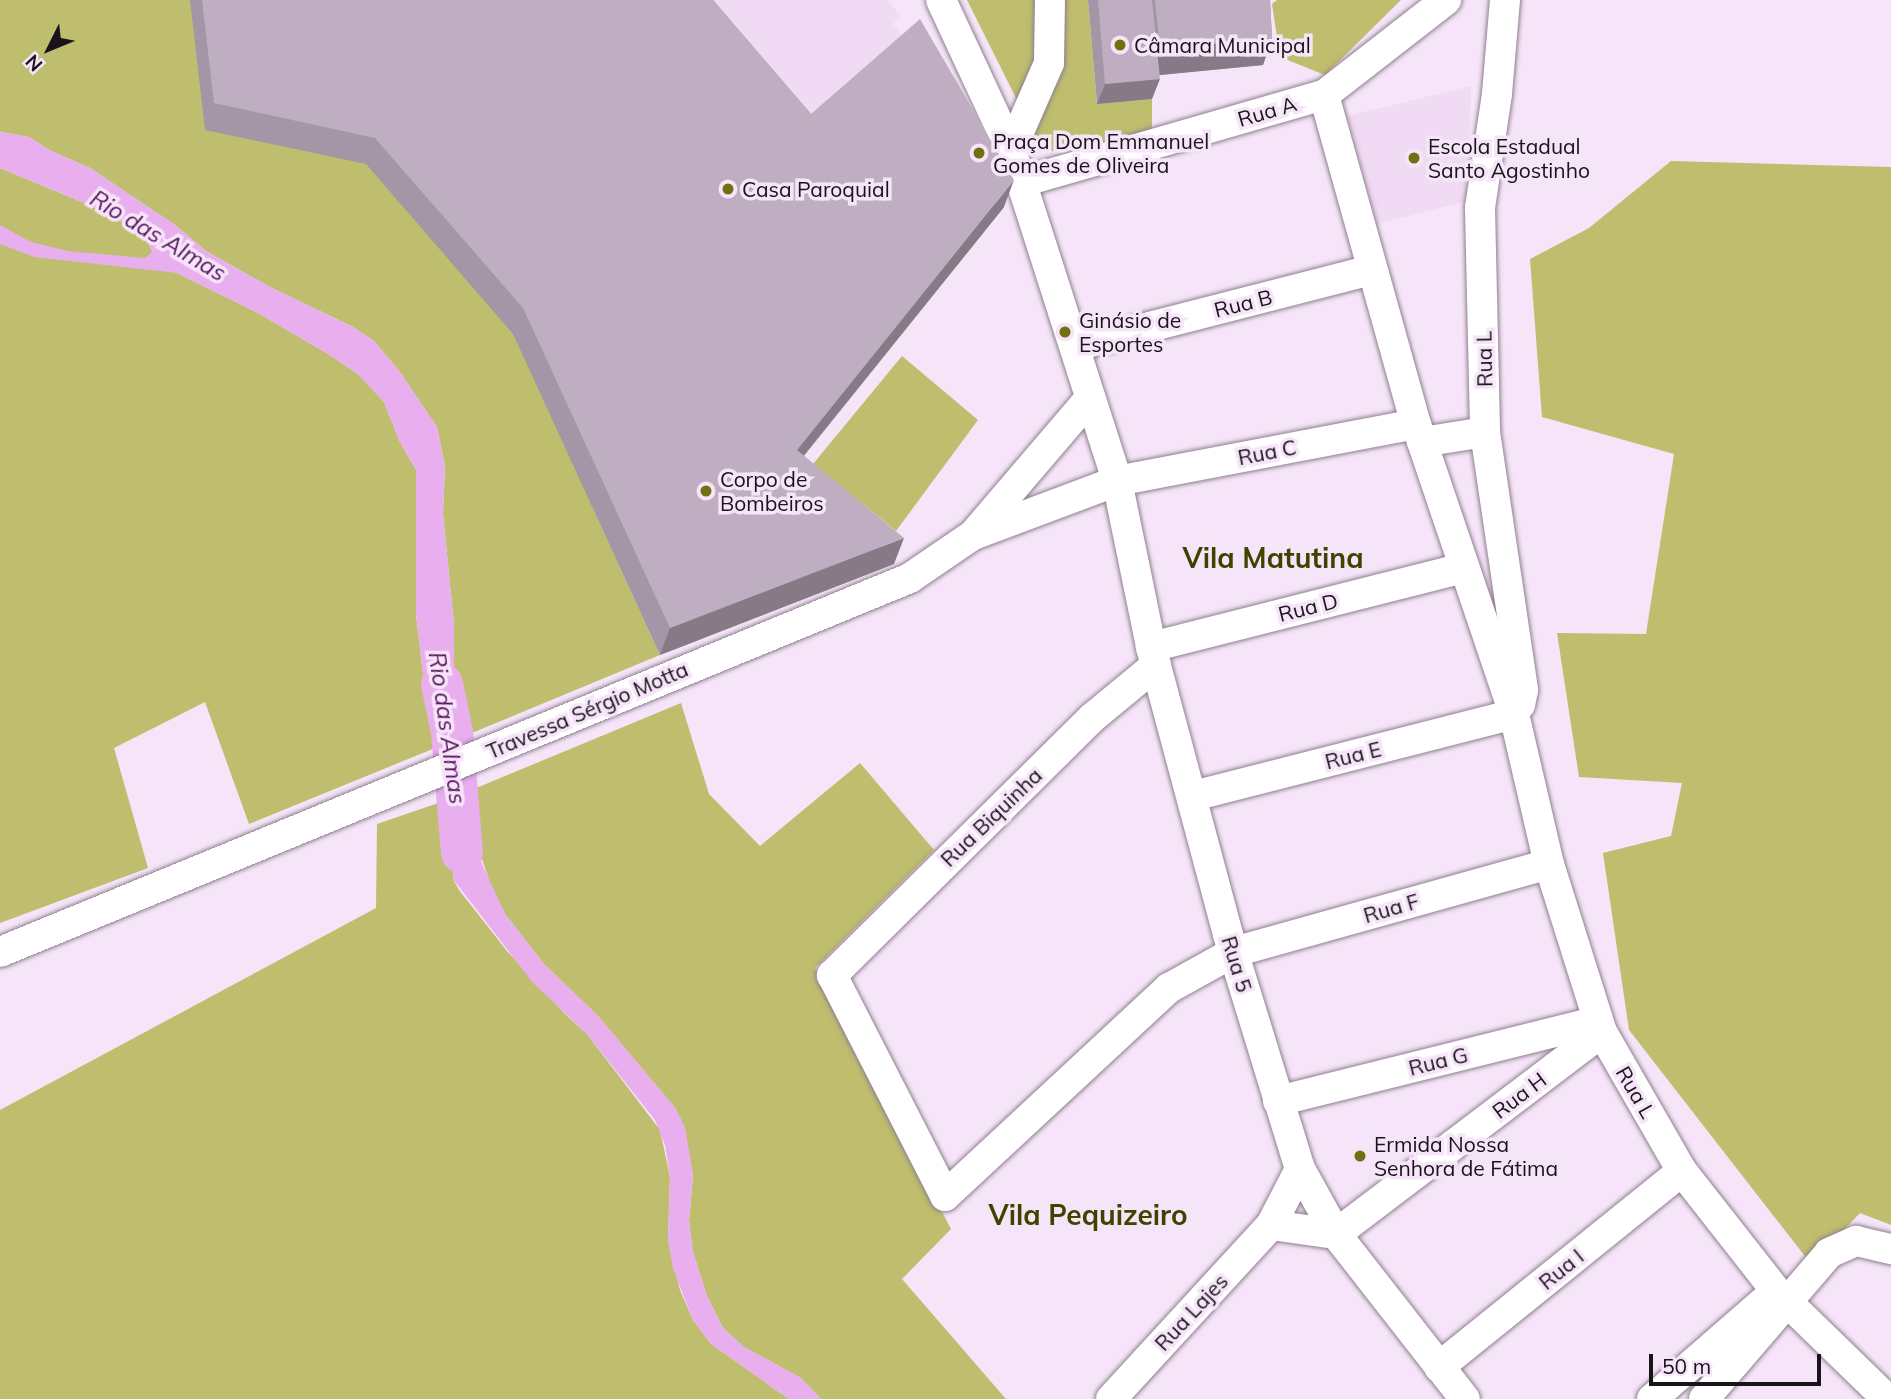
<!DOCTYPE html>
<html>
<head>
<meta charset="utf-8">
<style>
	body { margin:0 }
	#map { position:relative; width:1891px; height:1399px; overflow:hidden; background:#f6e5f8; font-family:Mulish,sans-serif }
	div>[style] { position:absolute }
	.built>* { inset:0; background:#f1daf3 }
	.green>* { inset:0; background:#bfbd6e }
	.water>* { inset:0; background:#e8aeee }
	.river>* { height:42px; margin:-21px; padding:0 21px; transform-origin:21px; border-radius:21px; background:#e8aeee }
	.roads { filter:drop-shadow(0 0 2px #8f7f91) drop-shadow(0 0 2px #8f7f91) }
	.minor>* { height:30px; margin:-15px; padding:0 15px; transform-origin:15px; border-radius:15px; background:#fff }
	.wall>* { inset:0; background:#a496a6 }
	.shaded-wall>* { inset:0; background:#867a87 }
	.building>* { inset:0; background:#bfaec1 }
	.dots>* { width:19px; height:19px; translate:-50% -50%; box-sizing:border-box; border:4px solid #f6e5f8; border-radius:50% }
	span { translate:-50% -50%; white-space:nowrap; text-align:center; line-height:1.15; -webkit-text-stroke:7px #f6e5f8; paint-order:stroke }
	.poi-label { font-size:21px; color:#19131a }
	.left { translate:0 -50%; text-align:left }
	.street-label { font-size:21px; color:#19131a }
	.water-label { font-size:23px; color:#581461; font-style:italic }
	.district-label { font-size:28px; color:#434100; font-weight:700 }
	.north { position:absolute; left:14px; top:14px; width:70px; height:70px; -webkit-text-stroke:5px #f6e5f8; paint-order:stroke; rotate:227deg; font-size:19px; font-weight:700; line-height:28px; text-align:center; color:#19131a }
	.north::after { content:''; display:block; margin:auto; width:24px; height:32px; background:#19131a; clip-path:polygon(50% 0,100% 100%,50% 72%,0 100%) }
	.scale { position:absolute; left:1649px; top:1354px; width:172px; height:32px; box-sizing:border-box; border:4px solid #19131a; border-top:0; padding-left:9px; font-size:21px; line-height:24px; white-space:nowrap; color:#19131a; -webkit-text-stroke:5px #f6e5f8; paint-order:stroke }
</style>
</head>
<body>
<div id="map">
	<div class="built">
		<div style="clip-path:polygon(702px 0,887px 0,901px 16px,893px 24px,911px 46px,802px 141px)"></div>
		<div style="clip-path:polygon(1471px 86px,1467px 201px,1377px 224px,1348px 116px)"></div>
	</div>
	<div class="green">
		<div style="clip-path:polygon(0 0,576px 0,1004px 207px,840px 411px,762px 325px,592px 506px,660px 655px,467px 735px,454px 672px,454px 625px,443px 514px,445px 466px,437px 427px,400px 372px,374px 341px,353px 327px,270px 287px,206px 251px,175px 225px,90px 168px,51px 151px,29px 137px,0 132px)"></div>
		<div style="clip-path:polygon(967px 0,1088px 0,1097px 104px,1152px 99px,1152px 132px,1072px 149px,1043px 152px)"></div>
		<div style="clip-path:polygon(1277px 0,1401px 0,1325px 75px,1280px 57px,1272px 4px)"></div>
		<div style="clip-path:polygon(1671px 161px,1891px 167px,1891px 1225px,1860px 1213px,1811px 1264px,1629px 1030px,1603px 853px,1671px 836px,1682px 783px,1579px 777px,1557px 633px,1646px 634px,1674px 454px,1542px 417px,1530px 259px,1589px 228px)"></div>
		<div style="clip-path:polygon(0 168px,113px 215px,147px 241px,153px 252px,177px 273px,258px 313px,328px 354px,358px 374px,384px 402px,399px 440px,416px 470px,416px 615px,427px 706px,440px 746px,249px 824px,205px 702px,114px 748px,148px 868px,0 923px)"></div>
		<div style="clip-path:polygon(902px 356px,978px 420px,896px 531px,813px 464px)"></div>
		<div style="clip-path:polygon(681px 703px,709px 794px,760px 846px,860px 763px,934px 850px,815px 968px,951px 1229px,902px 1279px,1006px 1399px,821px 1399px,801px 1378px,744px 1347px,723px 1328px,707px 1296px,693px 1252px,689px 1221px,693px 1174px,676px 1109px,598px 1016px,544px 964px,505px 914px,491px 886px,473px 832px,469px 791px)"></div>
		<div style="clip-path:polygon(447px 800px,445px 818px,453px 853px,453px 879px,459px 890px,507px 951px,565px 1014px,587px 1034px,660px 1130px,670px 1177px,668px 1240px,680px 1290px,693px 1320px,711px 1344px,789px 1399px,0 1399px,0 1110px,376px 908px,377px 824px)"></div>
	</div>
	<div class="water">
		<div style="clip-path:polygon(0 132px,29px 137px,51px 151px,90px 168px,175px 225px,206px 251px,270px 287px,353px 327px,374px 341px,400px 372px,437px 427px,445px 466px,443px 514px,454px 625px,454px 672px,467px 735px,440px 746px,427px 706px,416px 615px,416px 470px,399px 440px,384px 402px,358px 374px,328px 354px,258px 313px,177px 273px,34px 257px,0 244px,0 225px,31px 242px,68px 251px,145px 258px,153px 251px,147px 241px,113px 215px,0 168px)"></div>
		<div style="clip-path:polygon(469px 791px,479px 857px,505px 914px,544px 964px,598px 1016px,676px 1109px,685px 1127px,693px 1174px,689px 1221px,693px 1252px,707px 1296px,723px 1328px,744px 1347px,801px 1378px,821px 1399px,789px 1399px,711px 1344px,693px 1320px,673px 1269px,668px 1240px,670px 1177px,665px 1145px,655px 1120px,587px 1034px,533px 983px,453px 879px,453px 853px,445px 818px,447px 800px)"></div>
	</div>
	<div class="river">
		<div style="left:442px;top:684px;width:49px;rotate:78.2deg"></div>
		<div style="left:452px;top:732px;width:121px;rotate:85.3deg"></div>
	</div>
	<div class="roads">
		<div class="minor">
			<div style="left:941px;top:0;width:166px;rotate:65deg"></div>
			<div style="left:1011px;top:150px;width:348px;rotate:72.2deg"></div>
			<div style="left:1117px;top:481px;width:169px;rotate:78.4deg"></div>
			<div style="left:1151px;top:647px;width:298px;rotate:75deg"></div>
			<div style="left:1228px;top:935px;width:245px;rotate:72.9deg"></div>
			<div style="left:1300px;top:1169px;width:74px;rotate:61deg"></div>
			<div style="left:1336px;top:1234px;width:209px;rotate:52deg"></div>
			<div style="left:1505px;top:0;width:94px;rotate:94.9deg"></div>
			<div style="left:1497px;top:94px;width:115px;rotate:98.5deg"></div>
			<div style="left:1480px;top:208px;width:224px;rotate:88.7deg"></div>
			<div style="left:1485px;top:432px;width:261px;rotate:81.6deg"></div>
			<div style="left:1523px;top:690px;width:15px;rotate:101deg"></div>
			<div style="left:1324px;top:95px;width:342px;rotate:74.4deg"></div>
			<div style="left:1416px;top:424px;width:306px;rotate:71.3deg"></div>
			<div style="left:1514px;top:714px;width:154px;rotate:76.9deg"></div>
			<div style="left:1549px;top:864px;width:176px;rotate:72.5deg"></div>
			<div style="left:1602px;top:1032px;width:160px;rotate:60.1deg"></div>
			<div style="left:1682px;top:1171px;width:152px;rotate:51.9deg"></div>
			<div style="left:1776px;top:1291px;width:155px;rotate:44.2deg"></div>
			<div style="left:1011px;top:150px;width:95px;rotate:-66.4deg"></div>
			<div style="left:1049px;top:63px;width:63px;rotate:-89.1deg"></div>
			<div style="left:1022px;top:182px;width:314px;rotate:-16.1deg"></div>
			<div style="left:1324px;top:95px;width:155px;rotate:-37.9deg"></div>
			<div style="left:1075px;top:346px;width:306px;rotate:-14.4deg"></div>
			<div style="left:1422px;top:442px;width:64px;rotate:-9deg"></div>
			<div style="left:976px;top:534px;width:151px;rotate:-20.6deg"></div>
			<div style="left:1117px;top:481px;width:304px;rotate:-10.8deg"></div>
			<div style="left:1151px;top:647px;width:323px;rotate:-14.2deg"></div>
			<div style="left:1156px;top:665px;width:83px;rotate:140.4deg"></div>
			<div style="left:1092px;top:718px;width:366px;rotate:135.3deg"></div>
			<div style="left:832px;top:975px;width:248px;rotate:62.9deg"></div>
			<div style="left:945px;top:1196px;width:306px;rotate:-42.9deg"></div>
			<div style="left:1169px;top:988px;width:74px;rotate:-29deg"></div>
			<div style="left:1234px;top:952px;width:327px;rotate:-15.6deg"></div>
			<div style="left:1193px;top:796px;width:331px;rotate:-14.3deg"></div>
			<div style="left:0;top:952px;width:984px;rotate:-22.34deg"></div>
			<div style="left:910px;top:578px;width:76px;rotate:-34.3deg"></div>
			<div style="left:973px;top:535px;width:180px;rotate:-49.5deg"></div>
			<div style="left:1278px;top:1101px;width:330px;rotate:-14deg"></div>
			<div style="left:1271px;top:1225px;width:66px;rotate:7.9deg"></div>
			<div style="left:1336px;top:1234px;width:334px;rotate:-37.2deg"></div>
			<div style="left:1439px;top:1367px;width:312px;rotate:-38.9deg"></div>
			<div style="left:1111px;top:1399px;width:236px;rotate:-47.4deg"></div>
			<div style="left:1271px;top:1225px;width:63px;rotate:-62.6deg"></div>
			<div style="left:1652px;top:1399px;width:164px;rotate:-41.1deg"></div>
			<div style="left:1704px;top:1399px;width:192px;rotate:-49.4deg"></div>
			<div style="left:1829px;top:1253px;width:30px;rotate:-24deg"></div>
			<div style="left:1856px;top:1241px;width:36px;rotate:13deg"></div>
		</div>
	</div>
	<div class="wall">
		<div style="clip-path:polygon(190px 0,713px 0,811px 114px,1004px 207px,804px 456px,894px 564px,660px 655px,513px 334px,366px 164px,205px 130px)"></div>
		<div style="clip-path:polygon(1088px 0,1270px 0,1272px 38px,1263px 65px,1159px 75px,1152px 99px,1097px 104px)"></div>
	</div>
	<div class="shaded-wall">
		<div style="clip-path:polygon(1272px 38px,1263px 65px,1150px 76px,1160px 49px)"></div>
		<div style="clip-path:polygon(1160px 79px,1152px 99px,1097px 104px,1105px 84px)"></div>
		<div style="clip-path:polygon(1014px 180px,1004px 207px,787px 476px,797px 450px)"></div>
		<div style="clip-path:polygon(904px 538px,894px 564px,660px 655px,670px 628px)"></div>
	</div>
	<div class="building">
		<div style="clip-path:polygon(202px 0,713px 0,811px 114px,920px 19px,1014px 180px,797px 450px,904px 538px,670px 628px,523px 308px,375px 138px,214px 103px)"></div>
		<div style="clip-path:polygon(1098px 0,1152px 0,1160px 79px,1105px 84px)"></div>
		<div style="clip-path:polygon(1155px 0,1270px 0,1272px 38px,1160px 49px)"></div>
	</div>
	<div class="dots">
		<div style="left:1120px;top:45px;background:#736f11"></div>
		<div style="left:979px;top:153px;background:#736f11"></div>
		<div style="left:1414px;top:158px;background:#736f11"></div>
		<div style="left:728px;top:189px;background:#736f11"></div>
		<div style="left:1065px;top:332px;background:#736f11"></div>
		<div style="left:706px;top:491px;background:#736f11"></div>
		<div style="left:1360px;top:1156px;background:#736f11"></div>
	</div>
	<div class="poi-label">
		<span class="left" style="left:1134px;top:45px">Câmara Municipal</span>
		<span class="left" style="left:993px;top:153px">Praça Dom Emmanuel<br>Gomes de Oliveira</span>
		<span class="left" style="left:1428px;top:158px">Escola Estadual<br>Santo Agostinho</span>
		<span class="left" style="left:742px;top:189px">Casa Paroquial</span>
		<span class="left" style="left:1079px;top:332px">Ginásio de<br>Esportes</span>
		<span class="left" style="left:720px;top:491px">Corpo de<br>Bombeiros</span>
		<span class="left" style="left:1374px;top:1156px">Ermida Nossa<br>Senhora de Fátima</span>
	</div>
	<div class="street-label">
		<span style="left:1267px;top:111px;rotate:-16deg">Rua A</span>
		<span style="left:1243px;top:303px;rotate:-14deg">Rua B</span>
		<span style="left:1484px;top:359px;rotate:-91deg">Rua L</span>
		<span style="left:1267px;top:452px;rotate:-11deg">Rua C</span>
		<span style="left:1308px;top:607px;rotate:-14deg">Rua D</span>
		<span style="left:587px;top:710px;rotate:-23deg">Travessa Sérgio Motta</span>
		<span style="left:1353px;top:755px;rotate:-14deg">Rua E</span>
		<span style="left:991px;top:817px;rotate:-44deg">Rua Biquinha</span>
		<span style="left:1391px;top:908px;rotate:-16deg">Rua F</span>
		<span style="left:1237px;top:964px;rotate:73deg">Rua 5</span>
		<span style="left:1438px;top:1061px;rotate:-14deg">Rua G</span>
		<span style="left:1636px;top:1092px;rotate:60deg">Rua L</span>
		<span style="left:1519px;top:1095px;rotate:-37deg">Rua H</span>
		<span style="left:1561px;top:1269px;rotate:-39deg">Rua I</span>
		<span style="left:1191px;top:1312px;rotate:-47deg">Rua Lajes</span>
	</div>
	<div class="water-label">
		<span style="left:158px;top:236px;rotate:31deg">Rio das Almas</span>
		<span style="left:447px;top:728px;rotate:82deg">Rio das Almas</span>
	</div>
	<div class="district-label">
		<span style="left:1273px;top:558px">Vila Matutina</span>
		<span style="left:1088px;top:1215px">Vila Pequizeiro</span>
	</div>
	<div class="north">N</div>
	<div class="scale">50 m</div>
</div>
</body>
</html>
